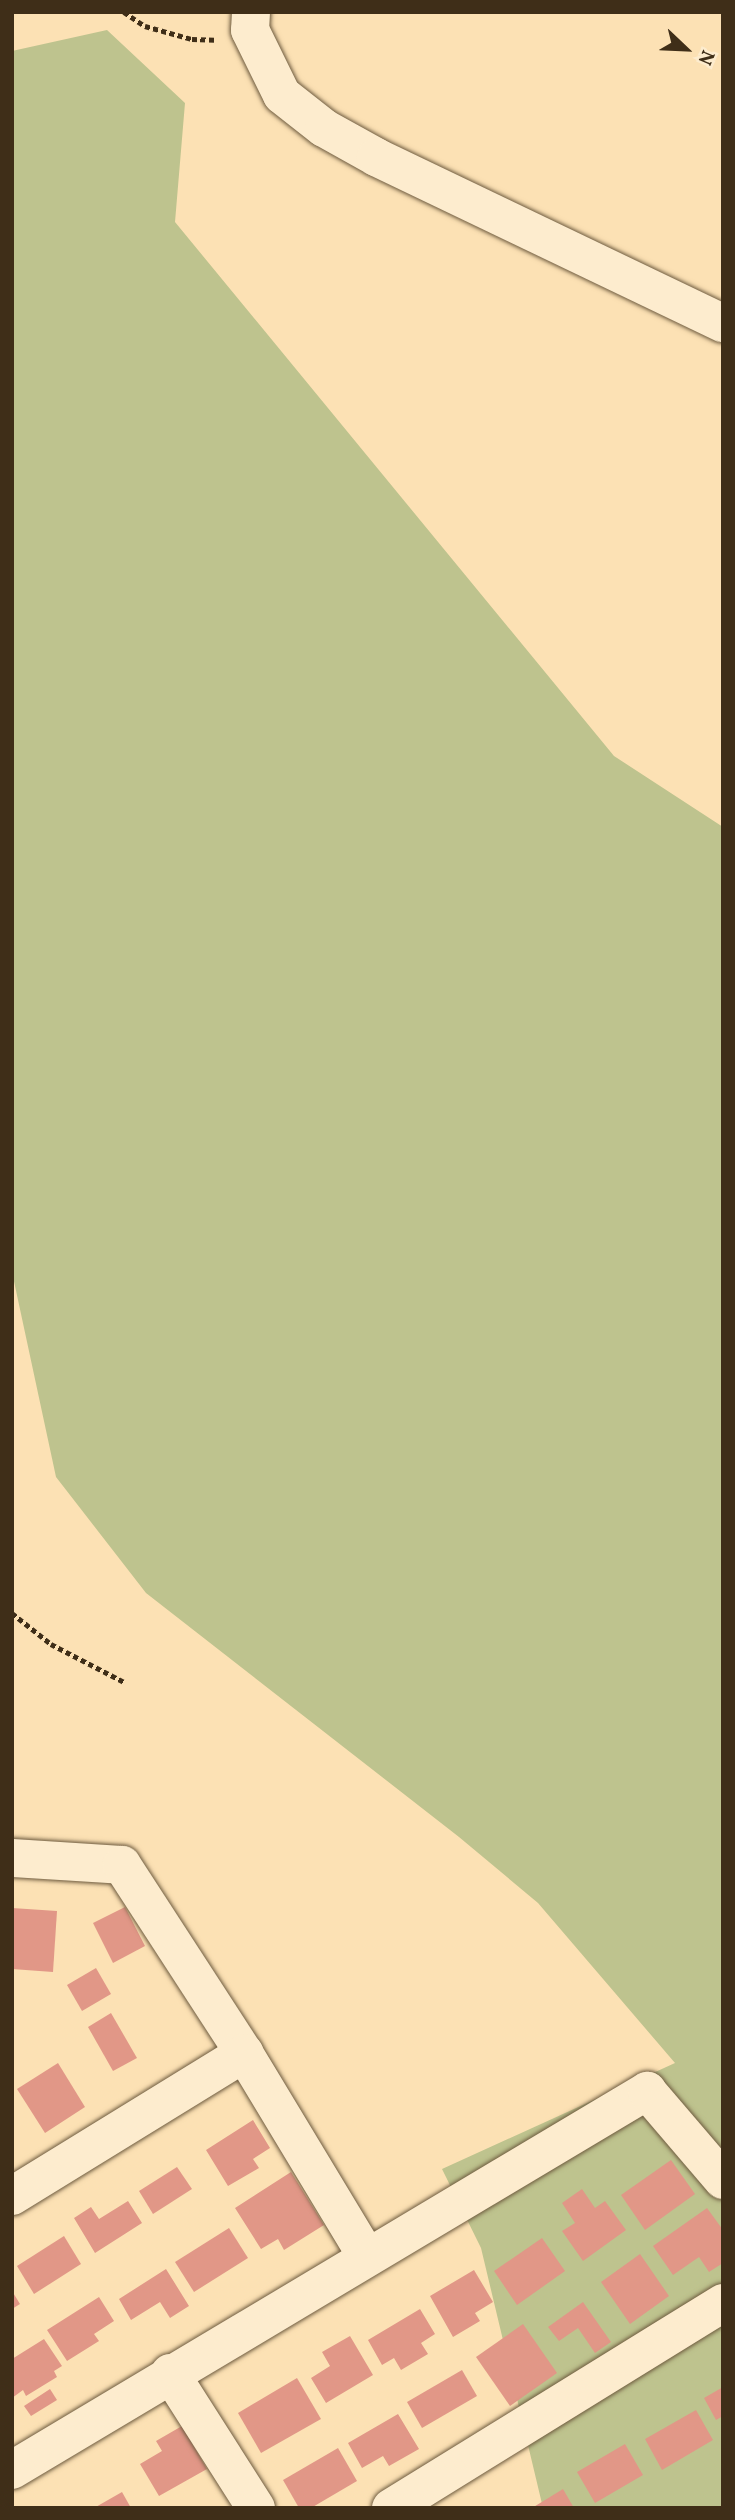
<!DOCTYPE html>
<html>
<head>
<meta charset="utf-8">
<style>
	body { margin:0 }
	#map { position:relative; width:735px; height:2520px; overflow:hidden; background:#fce1b4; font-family:Vollkorn,serif }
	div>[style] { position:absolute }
	.green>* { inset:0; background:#bec38e }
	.building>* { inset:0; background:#e19787 }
	.path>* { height:4.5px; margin-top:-2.25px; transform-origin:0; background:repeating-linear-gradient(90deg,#3f2e18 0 5px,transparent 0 8.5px) }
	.roads { filter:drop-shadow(0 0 2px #6e5b3f) drop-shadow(0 0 2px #6e5b3f) }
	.minor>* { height:38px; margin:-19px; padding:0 19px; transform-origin:19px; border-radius:19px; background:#fdecce }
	span { translate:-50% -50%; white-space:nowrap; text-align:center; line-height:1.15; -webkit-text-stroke:6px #fdecce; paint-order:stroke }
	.frame { position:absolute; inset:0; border:14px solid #3f2e18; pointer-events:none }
	.north { position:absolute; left:651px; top:14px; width:70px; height:70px; -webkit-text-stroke:5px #fdecce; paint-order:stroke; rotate:113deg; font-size:19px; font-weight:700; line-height:28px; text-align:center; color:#3f2e18 }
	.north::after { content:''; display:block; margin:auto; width:24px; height:32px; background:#3f2e18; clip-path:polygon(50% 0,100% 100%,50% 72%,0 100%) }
</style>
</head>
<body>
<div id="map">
	<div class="green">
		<div style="clip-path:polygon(107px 30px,185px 103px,175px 222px,614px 756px,723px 827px,723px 2508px,543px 2508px,481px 2248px,442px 2169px,675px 2063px,538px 1903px,459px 1837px,146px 1593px,56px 1477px,12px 1272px,12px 51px)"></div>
	</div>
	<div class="building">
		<div style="clip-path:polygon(125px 1907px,145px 1946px,113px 1963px,93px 1923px)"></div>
		<div style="clip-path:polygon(12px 1908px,57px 1911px,53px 1972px,12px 1969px)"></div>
		<div style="clip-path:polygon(96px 1968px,111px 1994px,82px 2011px,67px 1985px)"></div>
		<div style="clip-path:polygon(111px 2013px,137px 2058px,113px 2071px,88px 2027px)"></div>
		<div style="clip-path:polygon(58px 2063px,85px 2107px,45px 2133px,17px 2089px)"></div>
		<div style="clip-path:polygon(253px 2120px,270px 2148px,253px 2159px,259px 2168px,228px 2186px,206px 2150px)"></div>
		<div style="clip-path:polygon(671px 2160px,695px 2194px,645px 2230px,621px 2195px)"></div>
		<div style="clip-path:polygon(177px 2167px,192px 2189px,153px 2214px,139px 2191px)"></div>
		<div style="clip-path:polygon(291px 2172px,324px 2225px,284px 2250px,278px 2239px,261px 2249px,235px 2208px)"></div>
		<div style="clip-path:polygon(582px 2189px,595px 2208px,605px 2201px,626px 2230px,583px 2261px,562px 2231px,575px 2223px,562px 2203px)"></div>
		<div style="clip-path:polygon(128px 2201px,142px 2223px,95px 2253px,74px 2218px,91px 2207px,99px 2219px)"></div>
		<div style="clip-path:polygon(707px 2208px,723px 2230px,723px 2263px,709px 2272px,699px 2257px,673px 2275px,653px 2246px)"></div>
		<div style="clip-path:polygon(229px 2228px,248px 2258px,194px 2292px,175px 2262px)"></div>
		<div style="clip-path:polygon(64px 2236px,81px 2264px,34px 2294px,17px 2266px)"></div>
		<div style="clip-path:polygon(542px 2238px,565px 2271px,517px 2305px,494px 2271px)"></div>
		<div style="clip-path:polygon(640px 2254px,669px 2296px,630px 2324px,601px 2282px)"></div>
		<div style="clip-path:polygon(166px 2269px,189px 2306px,170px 2318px,160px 2302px,131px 2320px,119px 2299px)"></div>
		<div style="clip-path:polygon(474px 2270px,493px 2302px,475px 2313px,480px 2321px,453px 2337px,430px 2296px)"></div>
		<div style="clip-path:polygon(12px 2291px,20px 2304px,12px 2309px)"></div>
		<div style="clip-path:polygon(99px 2297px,114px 2321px,94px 2334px,99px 2341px,67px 2361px,47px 2330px)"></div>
		<div style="clip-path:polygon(583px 2302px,611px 2342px,595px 2353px,578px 2328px,559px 2341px,548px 2327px)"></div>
		<div style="clip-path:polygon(420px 2309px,435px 2334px,421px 2343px,428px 2354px,401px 2370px,394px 2358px,382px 2365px,368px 2340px)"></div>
		<div style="clip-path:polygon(523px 2324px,557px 2373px,510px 2406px,476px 2357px)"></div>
		<div style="clip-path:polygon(350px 2336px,373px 2375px,326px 2403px,311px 2378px,330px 2366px,322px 2352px)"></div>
		<div style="clip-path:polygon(44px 2339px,62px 2366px,54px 2371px,57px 2377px,26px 2396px,23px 2390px,12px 2398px,12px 2359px)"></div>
		<div style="clip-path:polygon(462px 2370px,477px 2396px,422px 2428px,407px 2402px)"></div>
		<div style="clip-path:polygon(297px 2378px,321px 2419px,261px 2453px,238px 2413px)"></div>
		<div style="clip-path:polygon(723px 2387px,723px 2416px,716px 2420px,704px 2398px)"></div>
		<div style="clip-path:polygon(50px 2389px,57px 2400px,31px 2416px,24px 2406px)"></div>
		<div style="clip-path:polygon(696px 2410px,713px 2440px,662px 2470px,645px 2439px)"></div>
		<div style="clip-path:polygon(398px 2414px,419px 2449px,389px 2466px,383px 2456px,362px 2468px,348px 2443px)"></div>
		<div style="clip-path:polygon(182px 2426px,207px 2469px,159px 2496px,140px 2464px,162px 2451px,156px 2441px)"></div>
		<div style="clip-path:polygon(625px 2444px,643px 2475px,595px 2503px,577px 2472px)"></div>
		<div style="clip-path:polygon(338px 2448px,357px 2481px,311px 2508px,299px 2508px,283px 2480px)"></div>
		<div style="clip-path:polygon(563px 2489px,574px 2508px,532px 2508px)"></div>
		<div style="clip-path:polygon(122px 2492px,131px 2508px,94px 2508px)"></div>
	</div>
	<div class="path">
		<div style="left:124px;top:12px;width:25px;rotate:34deg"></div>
		<div style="left:145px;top:26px;width:49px;rotate:15.5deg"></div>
		<div style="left:192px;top:39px;width:23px;rotate:2deg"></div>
		<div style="left:12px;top:1613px;width:50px;rotate:38.5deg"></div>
		<div style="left:51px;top:1644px;width:82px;rotate:27.5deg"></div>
	</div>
	<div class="roads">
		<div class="minor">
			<div style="left:251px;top:12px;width:18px;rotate:93deg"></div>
			<div style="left:250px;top:30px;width:72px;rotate:63.8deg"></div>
			<div style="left:282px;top:95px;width:53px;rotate:38.2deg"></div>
			<div style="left:324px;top:128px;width:60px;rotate:29.1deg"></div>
			<div style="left:376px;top:157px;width:385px;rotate:25.6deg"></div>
			<div style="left:12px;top:1858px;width:110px;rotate:3.6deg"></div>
			<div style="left:122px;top:1865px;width:224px;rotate:57deg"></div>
			<div style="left:244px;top:2053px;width:238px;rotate:58.9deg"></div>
			<div style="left:12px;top:2196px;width:273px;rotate:-31.6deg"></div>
			<div style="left:170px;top:2373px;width:160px;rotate:57.5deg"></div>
			<div style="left:12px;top:2470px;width:740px;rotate:-30.83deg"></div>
			<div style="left:647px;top:2091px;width:117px;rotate:49.5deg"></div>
			<div style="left:391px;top:2508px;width:390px;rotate:-31.7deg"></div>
		</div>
	</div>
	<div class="frame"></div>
	<div class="north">N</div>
</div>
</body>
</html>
